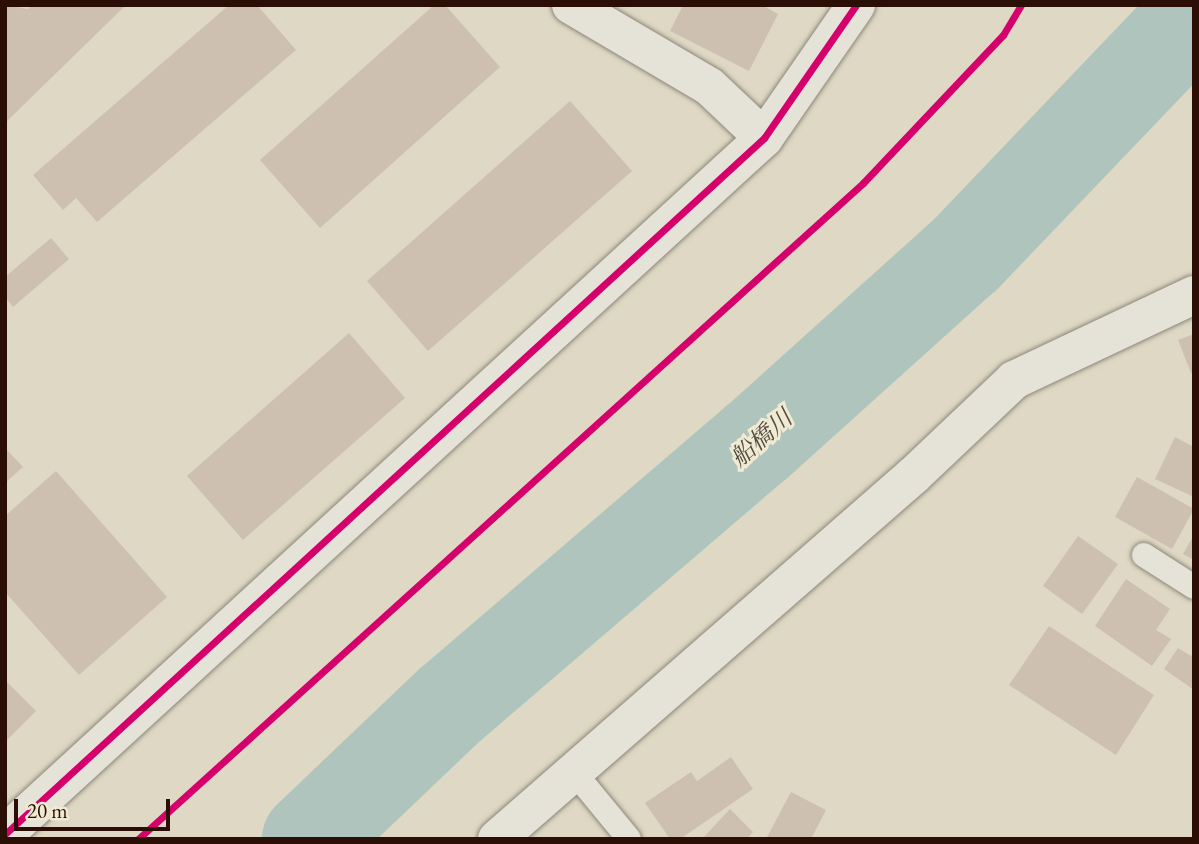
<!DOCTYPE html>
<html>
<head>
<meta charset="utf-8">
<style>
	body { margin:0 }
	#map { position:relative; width:1199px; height:844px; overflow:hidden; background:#ded8c4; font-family:"EB Garamond","Noto Serif JP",serif }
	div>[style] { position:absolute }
	.river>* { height:94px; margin:-47px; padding:0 47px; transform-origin:47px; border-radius:47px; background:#aec4bc }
	.building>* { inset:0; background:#cec0b0 }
	.roads { filter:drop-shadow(0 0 2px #8e877b) drop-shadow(0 0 2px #8e877b) }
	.lane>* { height:24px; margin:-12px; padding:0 12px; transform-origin:12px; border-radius:12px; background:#e5e2d8 }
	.street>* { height:38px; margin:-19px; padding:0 19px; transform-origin:19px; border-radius:19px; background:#e5e2d8 }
	.cycleway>* { height:7px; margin:-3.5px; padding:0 3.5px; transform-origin:3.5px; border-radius:3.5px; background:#d6006c }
	span { translate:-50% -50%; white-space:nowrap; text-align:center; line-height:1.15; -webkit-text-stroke:6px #f0ead2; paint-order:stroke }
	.water-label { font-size:24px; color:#524b44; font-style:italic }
	.frame { position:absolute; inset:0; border:7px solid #2b0f06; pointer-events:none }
	.scale { position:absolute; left:14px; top:799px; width:156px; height:32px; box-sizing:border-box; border:4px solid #2b0f06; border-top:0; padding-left:9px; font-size:21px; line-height:24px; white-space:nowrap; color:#2b0f06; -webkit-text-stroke:5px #f0ead2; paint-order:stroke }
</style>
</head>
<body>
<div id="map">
	<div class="river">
		<div style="left:309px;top:839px;width:196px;rotate:-43.6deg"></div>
		<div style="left:451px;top:704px;width:403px;rotate:-40.6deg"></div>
		<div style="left:757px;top:442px;width:280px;rotate:-42deg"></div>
		<div style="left:965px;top:255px;width:332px;rotate:-46.3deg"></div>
	</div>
	<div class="building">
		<div style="clip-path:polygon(5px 5px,28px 9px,31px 5px,126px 5px,5px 123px)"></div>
		<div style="clip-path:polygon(229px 5px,257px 5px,296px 50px,97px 222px,76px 198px,63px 210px,33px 175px)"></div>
		<div style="clip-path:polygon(434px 5px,445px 5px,500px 67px,320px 228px,260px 160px)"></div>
		<div style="clip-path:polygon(683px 5px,762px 5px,778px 14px,749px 71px,670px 31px)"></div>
		<div style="clip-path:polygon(570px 101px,632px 171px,428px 351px,367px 281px)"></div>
		<div style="clip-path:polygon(51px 238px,69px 259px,13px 307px,5px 297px,5px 277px)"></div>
		<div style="clip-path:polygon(349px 333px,405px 398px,243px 540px,187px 476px)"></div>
		<div style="clip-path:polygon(1194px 334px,1194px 372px,1191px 373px,1178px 340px)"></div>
		<div style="clip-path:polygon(1175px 437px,1194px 447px,1194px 497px,1155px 479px)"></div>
		<div style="clip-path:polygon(5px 448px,23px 467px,5px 483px)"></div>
		<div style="clip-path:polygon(56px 471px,167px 597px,79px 675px,5px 592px,5px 516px)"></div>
		<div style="clip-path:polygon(1137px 477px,1194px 509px,1172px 549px,1115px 517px)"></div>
		<div style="clip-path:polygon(1194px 535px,1194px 560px,1183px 554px)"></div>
		<div style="clip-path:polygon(1078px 536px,1118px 564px,1082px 614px,1043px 586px)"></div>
		<div style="clip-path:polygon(1126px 579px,1170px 609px,1156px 630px,1171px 639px,1152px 666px,1095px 626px)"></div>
		<div style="clip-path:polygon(1049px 626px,1154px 695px,1116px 755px,1009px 685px)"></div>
		<div style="clip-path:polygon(1178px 648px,1191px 656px,1194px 653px,1194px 690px,1164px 669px)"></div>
		<div style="clip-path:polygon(5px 680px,36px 711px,5px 742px)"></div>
		<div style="clip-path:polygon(731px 757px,753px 789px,680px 839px,670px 839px,645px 803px,691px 772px,697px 781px)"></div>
		<div style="clip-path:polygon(791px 792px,826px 810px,811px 839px,766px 839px)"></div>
		<div style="clip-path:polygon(730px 809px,753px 832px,747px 839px,702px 839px)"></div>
	</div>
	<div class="roads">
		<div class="lane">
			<div style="left:1144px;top:555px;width:59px;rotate:32.6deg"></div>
			<div style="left:573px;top:771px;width:88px;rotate:50.5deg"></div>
		</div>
		<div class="street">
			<div style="left:571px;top:5px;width:161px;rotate:30.5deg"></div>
			<div style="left:710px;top:87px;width:74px;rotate:43.4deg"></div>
			<div style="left:5px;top:834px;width:1030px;rotate:-42.52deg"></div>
			<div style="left:764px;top:138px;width:162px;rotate:-55.3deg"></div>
			<div style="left:497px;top:839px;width:554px;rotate:-41.12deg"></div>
			<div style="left:914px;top:475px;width:138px;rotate:-43.5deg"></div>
			<div style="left:1014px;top:380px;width:199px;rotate:-25.3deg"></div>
		</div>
	</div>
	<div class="cycleway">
		<div style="left:5px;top:834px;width:1030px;rotate:-42.52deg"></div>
		<div style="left:764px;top:138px;width:162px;rotate:-55.3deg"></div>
		<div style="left:138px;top:839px;width:978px;rotate:-42.14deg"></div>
		<div style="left:863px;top:183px;width:204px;rotate:-46.6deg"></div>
		<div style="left:1003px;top:35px;width:35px;rotate:-59deg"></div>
	</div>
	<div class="water-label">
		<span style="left:761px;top:438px;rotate:-41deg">船橋川</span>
	</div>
	<div class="frame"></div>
	<div class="scale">20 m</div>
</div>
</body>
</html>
